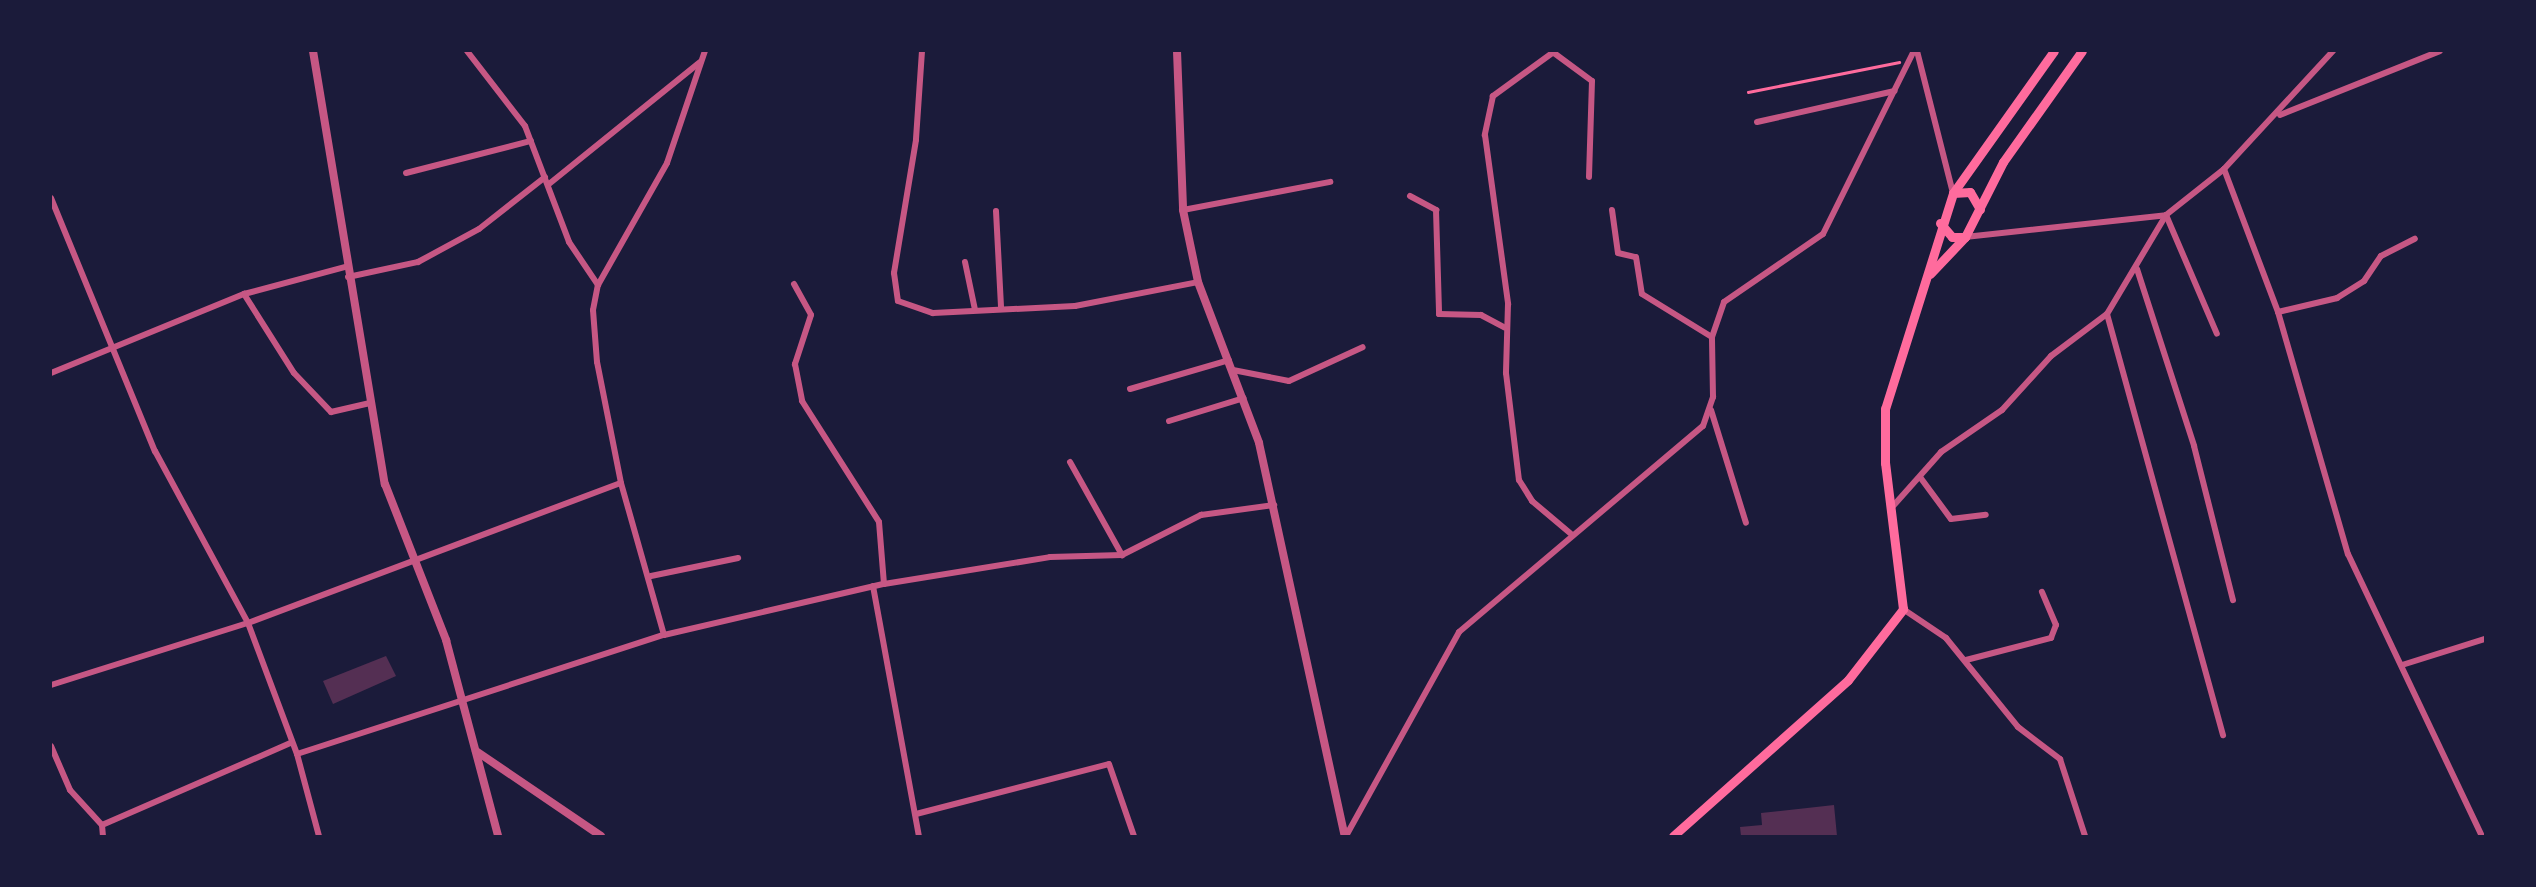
<!DOCTYPE html>
<html>
<head>
<meta charset="utf-8">
<style>
	body { margin:0 }
	#map { position:relative; width:2536px; height:887px; overflow:hidden; background:#1b1b3a; font-family:"Alegreya Sans",sans-serif }
	div>[style] { position:absolute }
	.building>* { inset:0; background:#542f53 }
	.path>* { height:2.5px; margin:-1.25px; padding:0 1.25px; transform-origin:1.25px; border-radius:1.25px; background:#ff6b9d }
	.minor>* { height:6px; margin:-3px; padding:0 3px; transform-origin:3px; border-radius:3px; background:#c65784 }
	.tertiary>* { height:8px; margin:-4px; padding:0 4px; transform-origin:4px; border-radius:4px; background:#c65784 }
	.secondary>* { height:9px; margin:-4.5px; padding:0 4.5px; transform-origin:4.5px; border-radius:4.5px; background:#ff6b9d }
	span { translate:-50% -50%; white-space:nowrap; text-align:center; line-height:1.15; -webkit-text-stroke:6px #1b1b3a; paint-order:stroke }
	.frame { position:absolute; inset:0; border:52px solid #1b1b3a; pointer-events:none }
</style>
</head>
<body>
<div id="map">
	<div class="building">
		<div style="clip-path:polygon(386px 656px,396px 676px,333px 704px,323px 681px)"></div>
		<div style="clip-path:polygon(1834px 805px,1837px 836px,1741px 836px,1740px 827px,1762px 825px,1761px 813px)"></div>
	</div>
	<div class="path">
		<div style="left:1748px;top:92px;width:154px;rotate:-11.2deg"></div>
	</div>
	<div class="minor">
		<div style="left:467px;top:51px;width:95px;rotate:52.3deg"></div>
		<div style="left:525px;top:126px;width:124px;rotate:69.2deg"></div>
		<div style="left:569px;top:242px;width:52px;rotate:56deg"></div>
		<div style="left:922px;top:51px;width:89px;rotate:93.9deg"></div>
		<div style="left:916px;top:140px;width:135px;rotate:99.4deg"></div>
		<div style="left:894px;top:273px;width:28px;rotate:82deg"></div>
		<div style="left:898px;top:301px;width:37px;rotate:19deg"></div>
		<div style="left:933px;top:313px;width:142px;rotate:-2.8deg"></div>
		<div style="left:1075px;top:306px;width:125px;rotate:-11deg"></div>
		<div style="left:1555px;top:51px;width:77px;rotate:144deg"></div>
		<div style="left:1493px;top:96px;width:40px;rotate:102deg"></div>
		<div style="left:1485px;top:135px;width:171px;rotate:82.2deg"></div>
		<div style="left:1508px;top:304px;width:69px;rotate:91.7deg"></div>
		<div style="left:1506px;top:373px;width:108px;rotate:83.1deg"></div>
		<div style="left:1519px;top:480px;width:25px;rotate:58deg"></div>
		<div style="left:1532px;top:501px;width:50px;rotate:40.1deg"></div>
		<div style="left:1917px;top:51px;width:146px;rotate:75.8deg"></div>
		<div style="left:1554px;top:53px;width:47px;rotate:36.4deg"></div>
		<div style="left:1592px;top:81px;width:96px;rotate:91.8deg"></div>
		<div style="left:2280px;top:115px;width:172px;rotate:-21.8deg"></div>
		<div style="left:1757px;top:122px;width:141px;rotate:-12.7deg"></div>
		<div style="left:2224px;top:169px;width:153px;rotate:69.3deg"></div>
		<div style="left:2278px;top:312px;width:252px;rotate:73.9deg"></div>
		<div style="left:2348px;top:554px;width:312px;rotate:64.6deg"></div>
		<div style="left:406px;top:173px;width:129px;rotate:-14.4deg"></div>
		<div style="left:549px;top:184px;width:194px;rotate:-38.9deg"></div>
		<div style="left:1410px;top:196px;width:30px;rotate:28deg"></div>
		<div style="left:1436px;top:210px;width:104px;rotate:88.3deg"></div>
		<div style="left:1439px;top:314px;width:42px;rotate:1.4deg"></div>
		<div style="left:1481px;top:315px;width:27px;rotate:28deg"></div>
		<div style="left:51px;top:198px;width:274px;rotate:67.7deg"></div>
		<div style="left:155px;top:451px;width:196px;rotate:61.6deg"></div>
		<div style="left:248px;top:623px;width:140px;rotate:69.5deg"></div>
		<div style="left:297px;top:754px;width:85px;rotate:75deg"></div>
		<div style="left:1183px;top:210px;width:150px;rotate:-10.8deg"></div>
		<div style="left:1612px;top:210px;width:43px;rotate:82.1deg"></div>
		<div style="left:1618px;top:253px;width:18px;rotate:13deg"></div>
		<div style="left:1636px;top:257px;width:37px;rotate:81deg"></div>
		<div style="left:1642px;top:294px;width:82px;rotate:31.6deg"></div>
		<div style="left:996px;top:211px;width:97px;rotate:87deg"></div>
		<div style="left:1965px;top:237px;width:202px;rotate:-6.2deg"></div>
		<div style="left:2166px;top:215px;width:129px;rotate:66.8deg"></div>
		<div style="left:965px;top:262px;width:49px;rotate:78.2deg"></div>
		<div style="left:2137px;top:269px;width:186px;rotate:72.1deg"></div>
		<div style="left:2194px;top:446px;width:159px;rotate:75.8deg"></div>
		<div style="left:348px;top:277px;width:72px;rotate:-12.1deg"></div>
		<div style="left:418px;top:262px;width:69px;rotate:-28.4deg"></div>
		<div style="left:479px;top:229px;width:84px;rotate:-38.2deg"></div>
		<div style="left:794px;top:284px;width:35px;rotate:61deg"></div>
		<div style="left:811px;top:315px;width:52px;rotate:108.1deg"></div>
		<div style="left:795px;top:364px;width:38px;rotate:79deg"></div>
		<div style="left:802px;top:401px;width:143px;rotate:57.5deg"></div>
		<div style="left:879px;top:522px;width:62px;rotate:85.4deg"></div>
		<div style="left:244px;top:294px;width:93px;rotate:57.7deg"></div>
		<div style="left:294px;top:373px;width:54px;rotate:46.5deg"></div>
		<div style="left:331px;top:412px;width:40px;rotate:-13deg"></div>
		<div style="left:2278px;top:312px;width:61px;rotate:-13.3deg"></div>
		<div style="left:2337px;top:298px;width:32px;rotate:-32deg"></div>
		<div style="left:2364px;top:281px;width:30px;rotate:-56deg"></div>
		<div style="left:2381px;top:256px;width:38px;rotate:-27deg"></div>
		<div style="left:2107px;top:314px;width:437px;rotate:74.6deg"></div>
		<div style="left:1233px;top:370px;width:57px;rotate:11.1deg"></div>
		<div style="left:1289px;top:381px;width:81px;rotate:-24.7deg"></div>
		<div style="left:51px;top:373px;width:209px;rotate:-22.3deg"></div>
		<div style="left:244px;top:294px;width:105px;rotate:-15deg"></div>
		<div style="left:1130px;top:389px;width:103px;rotate:-16.3deg"></div>
		<div style="left:1711px;top:410px;width:118px;rotate:72.8deg"></div>
		<div style="left:1169px;top:421px;width:78px;rotate:-17deg"></div>
		<div style="left:1070px;top:462px;width:107px;rotate:60.8deg"></div>
		<div style="left:1920px;top:477px;width:52px;rotate:53.6deg"></div>
		<div style="left:1951px;top:519px;width:35px;rotate:-7deg"></div>
		<div style="left:1894px;top:505px;width:71px;rotate:-48.4deg"></div>
		<div style="left:1941px;top:452px;width:74px;rotate:-34.5deg"></div>
		<div style="left:2002px;top:410px;width:73px;rotate:-47.8deg"></div>
		<div style="left:2051px;top:356px;width:70px;rotate:-36.9deg"></div>
		<div style="left:2107px;top:314px;width:115px;rotate:-59.2deg"></div>
		<div style="left:2166px;top:215px;width:74px;rotate:-38.4deg"></div>
		<div style="left:2224px;top:169px;width:161px;rotate:-47.3deg"></div>
		<div style="left:651px;top:576px;width:89px;rotate:-11.7deg"></div>
		<div style="left:873px;top:586px;width:254px;rotate:79.6deg"></div>
		<div style="left:1903px;top:609px;width:52px;rotate:34deg"></div>
		<div style="left:1946px;top:638px;width:114px;rotate:51deg"></div>
		<div style="left:2018px;top:727px;width:53px;rotate:37.3deg"></div>
		<div style="left:2060px;top:759px;width:81px;rotate:72deg"></div>
		<div style="left:664px;top:635px;width:158px;rotate:-105.8deg"></div>
		<div style="left:621px;top:483px;width:123px;rotate:-101.2deg"></div>
		<div style="left:597px;top:362px;width:52px;rotate:-94.4deg"></div>
		<div style="left:593px;top:310px;width:25px;rotate:-79deg"></div>
		<div style="left:598px;top:285px;width:140px;rotate:-60.5deg"></div>
		<div style="left:667px;top:163px;width:118px;rotate:-71.3deg"></div>
		<div style="left:1966px;top:660px;width:88px;rotate:-14.5deg"></div>
		<div style="left:2051px;top:638px;width:14px;rotate:-69deg"></div>
		<div style="left:2056px;top:625px;width:36px;rotate:-113deg"></div>
		<div style="left:2402px;top:665px;width:87px;rotate:-17.4deg"></div>
		<div style="left:51px;top:685px;width:207px;rotate:-17.5deg"></div>
		<div style="left:248px;top:623px;width:398px;rotate:-20.6deg"></div>
		<div style="left:51px;top:746px;width:48px;rotate:66.6deg"></div>
		<div style="left:70px;top:790px;width:47px;rotate:47.6deg"></div>
		<div style="left:297px;top:754px;width:386px;rotate:-18deg"></div>
		<div style="left:664px;top:635px;width:226px;rotate:-13.1deg"></div>
		<div style="left:884px;top:584px;width:168px;rotate:-9.2deg"></div>
		<div style="left:1050px;top:557px;width:72px;rotate:-1.6deg"></div>
		<div style="left:1122px;top:555px;width:89px;rotate:-26.9deg"></div>
		<div style="left:1201px;top:515px;width:74px;rotate:-7.8deg"></div>
		<div style="left:916px;top:814px;width:199px;rotate:-14.5deg"></div>
		<div style="left:1109px;top:764px;width:76px;rotate:70.9deg"></div>
		<div style="left:102px;top:825px;width:206px;rotate:-23.5deg"></div>
		<div style="left:102px;top:825px;width:11px;rotate:85deg"></div>
		<div style="left:1346px;top:836px;width:233px;rotate:-61deg"></div>
		<div style="left:1459px;top:632px;width:319px;rotate:-40.2deg"></div>
		<div style="left:1703px;top:426px;width:31px;rotate:-71deg"></div>
		<div style="left:1713px;top:397px;width:60px;rotate:-91deg"></div>
		<div style="left:1712px;top:337px;width:37px;rotate:-71deg"></div>
		<div style="left:1724px;top:302px;width:120px;rotate:-34.5deg"></div>
		<div style="left:1823px;top:234px;width:204px;rotate:-63.6deg"></div>
	</div>
	<div class="tertiary">
		<div style="left:313px;top:51px;width:439px;rotate:80.6deg"></div>
		<div style="left:385px;top:484px;width:168px;rotate:68.6deg"></div>
		<div style="left:446px;top:640px;width:203px;rotate:75.1deg"></div>
		<div style="left:1177px;top:51px;width:159px;rotate:87.8deg"></div>
		<div style="left:1183px;top:210px;width:74px;rotate:78.2deg"></div>
		<div style="left:1198px;top:282px;width:172px;rotate:69.2deg"></div>
		<div style="left:1259px;top:443px;width:402px;rotate:77.7deg"></div>
		<div style="left:476px;top:751px;width:151px;rotate:34.2deg"></div>
	</div>
	<div class="secondary">
		<div style="left:1953px;top:193px;width:17px;rotate:-3deg"></div>
		<div style="left:1970px;top:192px;width:20px;rotate:60deg"></div>
		<div style="left:1940px;top:223px;width:18px;rotate:49deg"></div>
		<div style="left:1952px;top:237px;width:13px"></div>
		<div style="left:1930px;top:274px;width:51px;rotate:-46.6deg"></div>
		<div style="left:1965px;top:237px;width:84px;rotate:-63.1deg"></div>
		<div style="left:2003px;top:162px;width:136px;rotate:-54.6deg"></div>
		<div style="left:1673px;top:836px;width:234px;rotate:-41.7deg"></div>
		<div style="left:1848px;top:680px;width:90px;rotate:-52.2deg"></div>
		<div style="left:1903px;top:609px;width:147px;rotate:-97deg"></div>
		<div style="left:1885px;top:463px;width:54px;rotate:-90deg"></div>
		<div style="left:1885px;top:409px;width:226px;rotate:-72.5deg"></div>
		<div style="left:1953px;top:193px;width:174px;rotate:-54.6deg"></div>
	</div>
	<div class="frame"></div>
</div>
</body>
</html>
